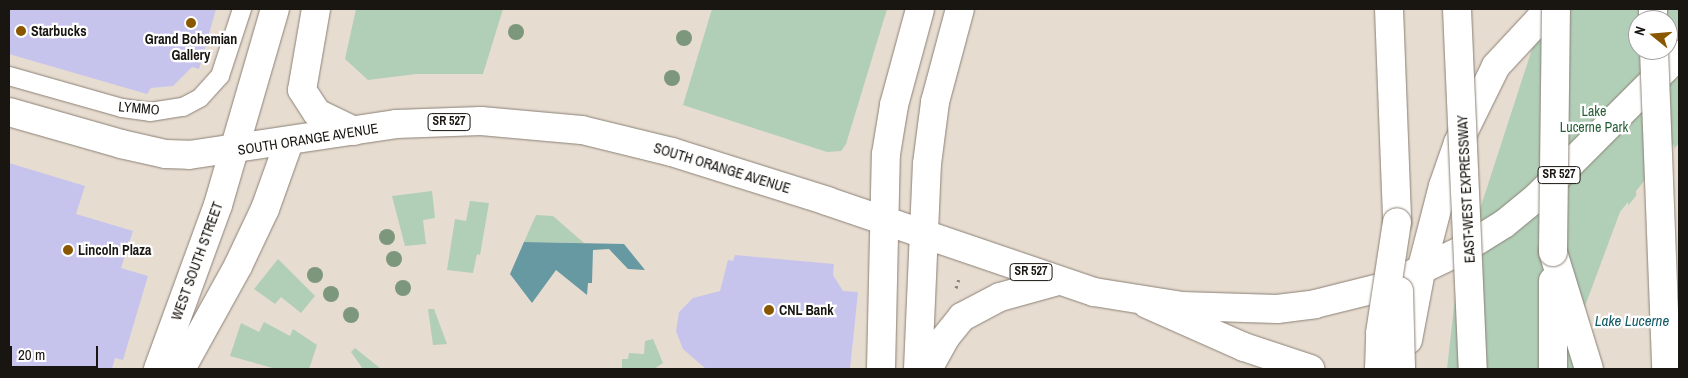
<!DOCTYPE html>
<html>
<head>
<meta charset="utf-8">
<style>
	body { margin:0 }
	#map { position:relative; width:1688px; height:378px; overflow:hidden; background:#e7dcd0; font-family:"Archivo Narrow",sans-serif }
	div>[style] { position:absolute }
	.green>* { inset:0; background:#b1ceb7 }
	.water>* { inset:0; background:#6799a3 }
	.pier>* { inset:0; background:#e7dcd0 }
	.building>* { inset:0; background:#c6c4ed }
	.path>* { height:3px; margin-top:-1.5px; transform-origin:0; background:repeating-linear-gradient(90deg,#8d857d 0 2.5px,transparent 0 6.5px) }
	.roads { filter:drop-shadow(0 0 1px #8b8176) drop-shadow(0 0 1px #8b8176) }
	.service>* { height:18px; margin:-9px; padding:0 9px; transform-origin:9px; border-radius:9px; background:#fff }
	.minor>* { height:28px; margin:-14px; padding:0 14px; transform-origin:14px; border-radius:14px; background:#fff }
	.secondary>* { height:28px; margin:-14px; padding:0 14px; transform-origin:14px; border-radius:14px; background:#fff }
	.primary>* { height:28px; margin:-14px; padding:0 14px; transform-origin:14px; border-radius:14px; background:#fff }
	.motorway>* { height:28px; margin:-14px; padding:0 14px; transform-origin:14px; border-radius:14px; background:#fff }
	.bridges { filter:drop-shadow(0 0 1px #8b8176) drop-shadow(0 0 1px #8b8176) }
	.motorway-bridge>* { height:28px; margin:-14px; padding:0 14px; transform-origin:14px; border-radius:14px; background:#fff }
	.trees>* { width:16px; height:16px; margin:-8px; border-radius:50%; background:#7d977c }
	.dots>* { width:14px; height:14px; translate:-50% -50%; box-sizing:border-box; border:2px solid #fff; border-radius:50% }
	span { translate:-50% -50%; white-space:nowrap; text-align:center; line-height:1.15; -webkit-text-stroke:4.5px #fff; paint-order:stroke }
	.shield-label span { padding:1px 4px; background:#fff; border:1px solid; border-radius:4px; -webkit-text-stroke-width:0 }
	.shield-label { font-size:12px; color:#191511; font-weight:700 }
	.poi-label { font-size:14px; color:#191511; font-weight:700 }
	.left { translate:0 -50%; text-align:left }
	.street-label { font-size:14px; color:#191511 }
	.park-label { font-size:14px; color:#275e37 }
	.water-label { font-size:15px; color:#125a66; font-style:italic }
	.frame { position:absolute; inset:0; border:10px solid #191511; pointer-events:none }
	.north { position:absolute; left:1628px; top:10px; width:50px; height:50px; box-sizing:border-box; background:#fff; border:1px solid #a3a1a0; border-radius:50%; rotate:287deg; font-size:14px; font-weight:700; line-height:20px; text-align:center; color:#191511 }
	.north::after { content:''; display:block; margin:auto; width:18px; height:22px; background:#8a5701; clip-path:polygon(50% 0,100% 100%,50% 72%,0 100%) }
	.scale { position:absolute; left:10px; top:346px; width:88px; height:22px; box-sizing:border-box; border:2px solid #191511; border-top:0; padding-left:6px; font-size:15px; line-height:18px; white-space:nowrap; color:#191511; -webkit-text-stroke:4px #fff; paint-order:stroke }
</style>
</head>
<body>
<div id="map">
	<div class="green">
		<div style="clip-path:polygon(356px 9px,503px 9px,483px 74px,416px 74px,368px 80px,345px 59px)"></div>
		<div style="clip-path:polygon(712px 9px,887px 9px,846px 144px,841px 151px,827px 152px,683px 105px)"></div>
		<div style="clip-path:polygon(evenodd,1545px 9px,1679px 9px,1679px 143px,1622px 213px,1577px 369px,1447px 369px,1457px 280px,1545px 9px,1638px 20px,1668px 20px,1668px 50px,1638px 50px,1638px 20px)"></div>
		<div style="clip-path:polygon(432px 191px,435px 218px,423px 220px,426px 244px,405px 246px,392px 196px)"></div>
		<div style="clip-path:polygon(470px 201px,489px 203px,480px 255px,477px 254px,473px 273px,447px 270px,455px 219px,466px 221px)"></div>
		<div style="clip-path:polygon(536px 215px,553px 216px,584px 243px,524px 242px)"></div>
		<div style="clip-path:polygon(278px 259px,315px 296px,301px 313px,281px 297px,275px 304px,254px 289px)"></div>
		<div style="clip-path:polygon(428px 309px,434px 309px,447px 344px,433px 345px)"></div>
		<div style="clip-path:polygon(264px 322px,290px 336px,293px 329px,317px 345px,309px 369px,276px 369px,230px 356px,241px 323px,259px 332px)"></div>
		<div style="clip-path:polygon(653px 339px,663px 363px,654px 369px,622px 369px,622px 359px,628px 359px,629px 353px,644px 354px,645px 341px)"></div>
		<div style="clip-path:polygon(355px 348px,381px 369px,363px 369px,351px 352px)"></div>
	</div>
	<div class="water">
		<div style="clip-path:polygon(524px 242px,624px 244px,645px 270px,628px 269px,609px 249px,593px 250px,592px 283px,588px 283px,587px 295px,556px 270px,532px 303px,510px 274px)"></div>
	</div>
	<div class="pier">
		<div style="clip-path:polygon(1674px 144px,1679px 209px,1679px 369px,1649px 369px,1636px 191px)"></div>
		<div style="clip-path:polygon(1628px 202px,1637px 369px,1575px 369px,1575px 333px,1620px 212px)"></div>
	</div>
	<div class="building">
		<div style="clip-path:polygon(9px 9px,216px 9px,199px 69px,192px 67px,173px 86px,151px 88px,147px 94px,9px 54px)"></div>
		<div style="clip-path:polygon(9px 163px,85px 186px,76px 214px,133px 231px,121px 268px,148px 276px,123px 360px,115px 358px,112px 369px,9px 369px)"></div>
		<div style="clip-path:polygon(735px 255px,834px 264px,833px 275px,843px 291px,858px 292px,850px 369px,706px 369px,683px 349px,676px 331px,679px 312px,693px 298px,720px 291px,728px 260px,733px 261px)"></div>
	</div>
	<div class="path">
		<div style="left:956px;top:288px;width:9px;rotate:-72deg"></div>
	</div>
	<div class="roads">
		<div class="service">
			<div style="left:9px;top:76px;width:117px;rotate:15.8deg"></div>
			<div style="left:122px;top:108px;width:28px;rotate:8deg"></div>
			<div style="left:150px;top:112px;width:33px;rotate:-9deg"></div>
			<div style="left:183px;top:107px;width:19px;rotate:-28deg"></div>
			<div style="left:200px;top:98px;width:30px;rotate:-48deg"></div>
			<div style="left:220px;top:76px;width:71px;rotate:-71.8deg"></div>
		</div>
		<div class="minor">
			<div style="left:1147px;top:304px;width:106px;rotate:23.9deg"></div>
			<div style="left:1244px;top:347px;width:70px;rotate:18.4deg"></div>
			<div style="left:1408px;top:340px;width:70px;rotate:-79.3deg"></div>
			<div style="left:1421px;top:271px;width:88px;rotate:-75.5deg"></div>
			<div style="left:1443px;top:186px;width:46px;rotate:-70.8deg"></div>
			<div style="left:1458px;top:143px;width:86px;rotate:-63.7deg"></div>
			<div style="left:1496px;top:66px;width:78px;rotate:-47.1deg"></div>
		</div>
		<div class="secondary">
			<div style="left:158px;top:369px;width:175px;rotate:-69.9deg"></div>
			<div style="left:218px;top:205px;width:204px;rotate:-73.8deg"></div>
			<div style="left:881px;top:369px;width:215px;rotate:-88.7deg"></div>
			<div style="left:886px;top:154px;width:50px;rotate:-80.7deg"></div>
			<div style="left:894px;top:105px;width:99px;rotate:-74.8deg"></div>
			<div style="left:918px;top:369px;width:205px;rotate:-87.5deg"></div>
			<div style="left:927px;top:164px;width:63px;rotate:-82.6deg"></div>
			<div style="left:935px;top:102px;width:96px;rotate:-75deg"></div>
			<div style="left:928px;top:369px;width:35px;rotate:-61deg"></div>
			<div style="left:945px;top:338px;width:27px;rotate:-51deg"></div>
			<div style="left:962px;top:317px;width:43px;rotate:-27.8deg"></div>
			<div style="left:1000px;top:297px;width:60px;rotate:-15.4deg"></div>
		</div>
		<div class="primary">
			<div style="left:316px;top:9px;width:82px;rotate:99.8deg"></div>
			<div style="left:302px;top:90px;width:27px;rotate:57deg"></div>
			<div style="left:317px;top:113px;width:41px;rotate:25.9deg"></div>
			<div style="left:9px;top:112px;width:116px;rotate:15.9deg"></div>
			<div style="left:121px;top:144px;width:45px;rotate:12.8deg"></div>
			<div style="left:165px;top:154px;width:24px;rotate:2deg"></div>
			<div style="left:189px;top:155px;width:209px;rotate:-8.5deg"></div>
			<div style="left:396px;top:124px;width:85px;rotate:-2deg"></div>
			<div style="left:481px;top:121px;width:101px;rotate:5.1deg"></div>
			<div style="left:582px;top:130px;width:93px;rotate:13.7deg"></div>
			<div style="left:672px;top:152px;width:163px;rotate:17.5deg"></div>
			<div style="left:827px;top:201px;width:282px;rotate:18.8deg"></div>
			<div style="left:1094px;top:292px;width:88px;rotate:9.1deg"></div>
			<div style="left:1181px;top:306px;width:96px;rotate:1.8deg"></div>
			<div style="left:1277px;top:309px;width:38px;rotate:-7deg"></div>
			<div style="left:1315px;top:304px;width:74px;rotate:-14deg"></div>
			<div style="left:1387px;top:286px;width:83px;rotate:-25.6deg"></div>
			<div style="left:1462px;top:250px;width:49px;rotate:-31.8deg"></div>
			<div style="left:1504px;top:224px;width:43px;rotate:-39.3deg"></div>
			<div style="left:1537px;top:197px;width:201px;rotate:-45deg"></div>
			<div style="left:181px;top:369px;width:118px;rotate:-61deg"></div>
			<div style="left:238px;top:266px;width:63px;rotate:-64.7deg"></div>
			<div style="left:265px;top:209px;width:71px;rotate:-70.3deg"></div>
		</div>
		<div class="motorway">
			<div style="left:1389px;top:9px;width:213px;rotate:87.8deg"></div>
			<div style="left:1653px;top:9px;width:11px;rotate:90deg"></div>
			<div style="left:1553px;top:252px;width:122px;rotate:72.9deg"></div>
			<div style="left:1553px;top:369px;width:88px;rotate:-90deg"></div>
		</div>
	</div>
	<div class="bridges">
		<div class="motorway-bridge">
			<div style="left:1457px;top:9px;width:360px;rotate:87.5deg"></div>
			<div style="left:1654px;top:50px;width:319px;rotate:87.8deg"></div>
			<div style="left:1553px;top:252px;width:243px;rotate:-89.3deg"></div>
			<div style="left:1399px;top:291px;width:78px;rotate:88.5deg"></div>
			<div style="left:1379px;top:369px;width:36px;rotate:-88deg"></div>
			<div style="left:1380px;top:333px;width:112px;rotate:-81.3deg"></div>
		</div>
	</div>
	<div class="trees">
		<div style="left:516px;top:32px"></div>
		<div style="left:684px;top:38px"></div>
		<div style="left:672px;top:78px"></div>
		<div style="left:387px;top:237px"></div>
		<div style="left:394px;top:259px"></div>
		<div style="left:315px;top:275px"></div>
		<div style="left:403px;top:288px"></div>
		<div style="left:331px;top:294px"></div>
		<div style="left:351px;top:315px"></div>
	</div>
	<div class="dots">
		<div style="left:191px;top:23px;background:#8a5701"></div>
		<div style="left:21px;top:31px;background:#8a5701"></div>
		<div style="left:68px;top:250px;background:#8a5701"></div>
		<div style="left:769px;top:310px;background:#8a5701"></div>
	</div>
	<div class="shield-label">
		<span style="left:449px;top:122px">SR 527</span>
		<span style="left:1559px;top:175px">SR 527</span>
		<span style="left:1031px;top:272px">SR 527</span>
	</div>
	<div class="poi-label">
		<span class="left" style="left:31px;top:31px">Starbucks</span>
		<span style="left:191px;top:47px">Grand Bohemian<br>Gallery</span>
		<span class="left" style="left:78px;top:250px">Lincoln Plaza</span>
		<span class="left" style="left:779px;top:310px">CNL Bank</span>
	</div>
	<div class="street-label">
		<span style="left:139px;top:108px;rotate:5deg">LYMMO</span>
		<span style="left:308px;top:139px;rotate:-9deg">SOUTH ORANGE AVENUE</span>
		<span style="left:722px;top:168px;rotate:17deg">SOUTH ORANGE AVENUE</span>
		<span style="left:1466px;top:189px;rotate:-93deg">EAST-WEST EXPRESSWAY</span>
		<span style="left:197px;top:261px;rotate:-70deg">WEST SOUTH STREET</span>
	</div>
	<div class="park-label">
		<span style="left:1594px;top:119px">Lake<br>Lucerne Park</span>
	</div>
	<div class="water-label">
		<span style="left:1632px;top:321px">Lake Lucerne</span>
	</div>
	<div class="frame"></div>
	<div class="north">N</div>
	<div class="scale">20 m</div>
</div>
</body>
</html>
